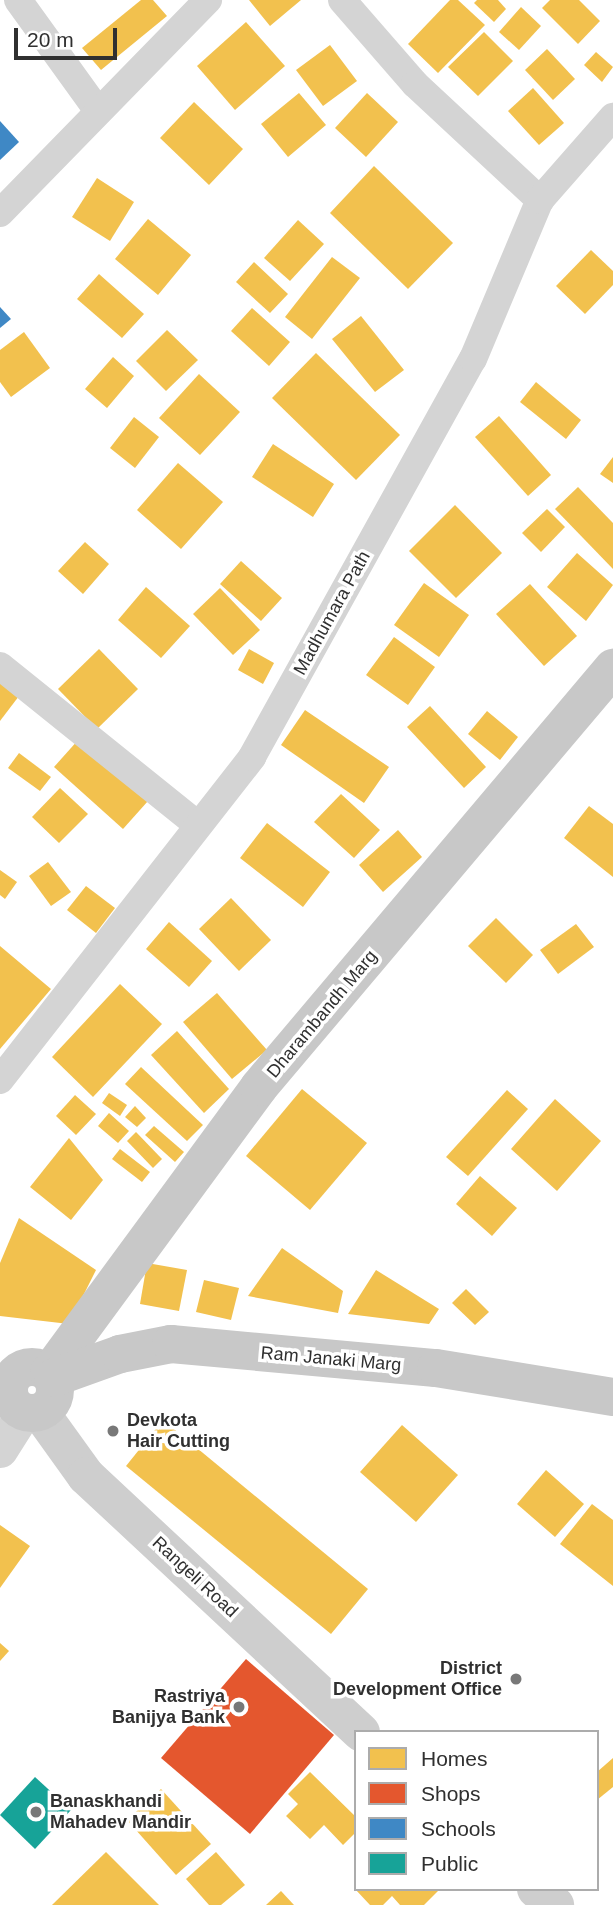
<!DOCTYPE html>
<html>
<head>
<meta charset="utf-8">
<style>
	body { margin:0 }
	#map { position:relative; width:613px; height:1905px; overflow:hidden; background:#fff; font-family:Helvetica,sans-serif }
	div>[style] { position:absolute }
	.homes>* { inset:0; background:#f2c14e }
	.shops>* { inset:0; background:#e4572e }
	.schools>* { inset:0; background:#3f88c5 }
	.public>* { inset:0; background:#17a398 }
	.minor>* { height:28px; margin:-14px; padding:0 14px; transform-origin:14px; border-radius:14px; background:#d4d4d4 }
	.tertiary>* { height:35px; margin:-17.5px; padding:0 17.5px; transform-origin:17.5px; border-radius:17.5px; background:#d4d4d4 }
	.secondary>* { height:38px; margin:-19px; padding:0 19px; transform-origin:19px; border-radius:19px; background:#cecece }
	.primary>* { height:38px; margin:-19px; padding:0 19px; transform-origin:19px; border-radius:19px; background:#c8c8c8 }
	.primary>.ring { margin:-19px; padding:0; box-sizing:content-box; background:none; border:38px solid #c8c8c8; border-radius:50% }
	.dots>* { width:19px; height:19px; translate:-50% -50%; box-sizing:border-box; border:4px solid #fff; border-radius:50% }
	span { translate:-50% -50%; white-space:nowrap; text-align:center; line-height:1.15; -webkit-text-stroke:7px #fff; paint-order:stroke }
	.street-label { font-size:18px; color:#303030 }
	.poi-label { font-size:18px; color:#303030; font-weight:700 }
	.left { translate:0 -50%; text-align:left }
	.right { translate:-100% -50%; text-align:right }
	.legend { position:absolute; left:354px; top:1730px; width:245px; height:161px; box-sizing:border-box; background:#fff; border:2px solid #acacac; margin:0; padding:9px 12px; list-style:none; font-size:21px; color:#303030 }
	.legend li { display:flex; align-items:center; gap:14px; height:35px }
	.legend b { width:35px; border:2px solid #acacac }
	.scale { position:absolute; left:14px; top:28px; width:103px; height:32px; box-sizing:border-box; border:4px solid #303030; border-top:0; padding-left:9px; font-size:21px; line-height:24px; white-space:nowrap; color:#303030; -webkit-text-stroke:5px #fff; paint-order:stroke }
</style>
</head>
<body>
<div id="map">
	<div class="homes">
		<div style="clip-path:polygon(141px 0,153px 0,167px 16px,101px 70px,82px 48px)"></div>
		<div style="clip-path:polygon(249px 0,301px 0,270px 26px)"></div>
		<div style="clip-path:polygon(450px 0,458px 0,485px 25px,438px 73px,408px 44px)"></div>
		<div style="clip-path:polygon(477px 0,498px 0,506px 9px,494px 22px,474px 3px)"></div>
		<div style="clip-path:polygon(550px 0,579px 0,600px 21px,578px 44px,542px 8px)"></div>
		<div style="clip-path:polygon(521px 7px,541px 26px,519px 50px,499px 32px)"></div>
		<div style="clip-path:polygon(246px 22px,285px 66px,235px 110px,197px 66px)"></div>
		<div style="clip-path:polygon(484px 32px,513px 61px,478px 96px,448px 67px)"></div>
		<div style="clip-path:polygon(330px 45px,357px 81px,323px 106px,296px 70px)"></div>
		<div style="clip-path:polygon(547px 49px,575px 79px,553px 100px,525px 70px)"></div>
		<div style="clip-path:polygon(596px 52px,613px 67px,602px 82px,584px 65px)"></div>
		<div style="clip-path:polygon(533px 88px,564px 123px,539px 145px,508px 111px)"></div>
		<div style="clip-path:polygon(299px 93px,326px 125px,288px 157px,261px 124px)"></div>
		<div style="clip-path:polygon(367px 93px,398px 122px,366px 157px,335px 128px)"></div>
		<div style="clip-path:polygon(194px 102px,243px 149px,209px 185px,160px 138px)"></div>
		<div style="clip-path:polygon(374px 166px,453px 243px,408px 289px,330px 213px)"></div>
		<div style="clip-path:polygon(97px 178px,134px 202px,110px 241px,72px 217px)"></div>
		<div style="clip-path:polygon(148px 219px,191px 255px,158px 295px,115px 259px)"></div>
		<div style="clip-path:polygon(298px 220px,324px 244px,290px 281px,264px 258px)"></div>
		<div style="clip-path:polygon(591px 250px,613px 271px,613px 285px,585px 314px,556px 286px)"></div>
		<div style="clip-path:polygon(332px 257px,360px 278px,312px 339px,285px 317px)"></div>
		<div style="clip-path:polygon(254px 262px,288px 294px,270px 313px,236px 282px)"></div>
		<div style="clip-path:polygon(99px 274px,144px 314px,122px 338px,77px 299px)"></div>
		<div style="clip-path:polygon(252px 308px,290px 342px,269px 366px,231px 331px)"></div>
		<div style="clip-path:polygon(361px 316px,404px 370px,375px 392px,332px 339px)"></div>
		<div style="clip-path:polygon(167px 330px,198px 360px,166px 391px,136px 361px)"></div>
		<div style="clip-path:polygon(24px 332px,50px 368px,11px 397px,0 382px,0 350px)"></div>
		<div style="clip-path:polygon(316px 353px,400px 435px,356px 480px,272px 398px)"></div>
		<div style="clip-path:polygon(113px 357px,134px 376px,107px 408px,85px 389px)"></div>
		<div style="clip-path:polygon(199px 374px,240px 412px,200px 455px,159px 418px)"></div>
		<div style="clip-path:polygon(536px 382px,581px 420px,566px 439px,520px 402px)"></div>
		<div style="clip-path:polygon(499px 416px,551px 475px,528px 496px,475px 437px)"></div>
		<div style="clip-path:polygon(134px 417px,159px 437px,135px 468px,110px 448px)"></div>
		<div style="clip-path:polygon(273px 444px,334px 484px,313px 517px,252px 477px)"></div>
		<div style="clip-path:polygon(613px 457px,613px 483px,600px 474px)"></div>
		<div style="clip-path:polygon(178px 463px,223px 502px,181px 549px,137px 510px)"></div>
		<div style="clip-path:polygon(578px 487px,613px 523px,613px 569px,555px 509px)"></div>
		<div style="clip-path:polygon(455px 505px,502px 553px,456px 598px,409px 551px)"></div>
		<div style="clip-path:polygon(547px 509px,565px 527px,541px 552px,522px 533px)"></div>
		<div style="clip-path:polygon(85px 542px,109px 564px,83px 594px,58px 571px)"></div>
		<div style="clip-path:polygon(577px 553px,613px 585px,586px 621px,547px 587px)"></div>
		<div style="clip-path:polygon(241px 561px,282px 598px,261px 621px,220px 584px)"></div>
		<div style="clip-path:polygon(424px 583px,469px 615px,439px 657px,394px 625px)"></div>
		<div style="clip-path:polygon(530px 584px,577px 636px,544px 666px,496px 614px)"></div>
		<div style="clip-path:polygon(146px 587px,190px 626px,161px 658px,118px 620px)"></div>
		<div style="clip-path:polygon(220px 588px,260px 630px,233px 655px,193px 614px)"></div>
		<div style="clip-path:polygon(394px 637px,435px 667px,408px 705px,366px 675px)"></div>
		<div style="clip-path:polygon(99px 649px,138px 689px,97px 729px,58px 689px)"></div>
		<div style="clip-path:polygon(249px 649px,274px 663px,263px 684px,238px 670px)"></div>
		<div style="clip-path:polygon(0 681px,19px 696px,0 721px)"></div>
		<div style="clip-path:polygon(430px 706px,486px 767px,464px 788px,407px 727px)"></div>
		<div style="clip-path:polygon(305px 710px,389px 767px,364px 803px,281px 745px)"></div>
		<div style="clip-path:polygon(487px 711px,518px 737px,500px 760px,468px 734px)"></div>
		<div style="clip-path:polygon(79px 739px,148px 801px,123px 829px,54px 767px)"></div>
		<div style="clip-path:polygon(19px 753px,51px 777px,40px 791px,8px 768px)"></div>
		<div style="clip-path:polygon(60px 788px,88px 814px,59px 843px,32px 817px)"></div>
		<div style="clip-path:polygon(341px 794px,380px 830px,354px 858px,314px 822px)"></div>
		<div style="clip-path:polygon(589px 806px,613px 824px,613px 877px,564px 838px)"></div>
		<div style="clip-path:polygon(267px 823px,330px 872px,303px 907px,240px 858px)"></div>
		<div style="clip-path:polygon(398px 830px,422px 857px,383px 892px,359px 865px)"></div>
		<div style="clip-path:polygon(48px 862px,71px 892px,51px 906px,29px 876px)"></div>
		<div style="clip-path:polygon(0 870px,17px 882px,5px 899px,0 895px)"></div>
		<div style="clip-path:polygon(86px 886px,115px 908px,96px 933px,67px 910px)"></div>
		<div style="clip-path:polygon(231px 898px,271px 940px,239px 971px,199px 929px)"></div>
		<div style="clip-path:polygon(496px 918px,533px 955px,506px 983px,468px 946px)"></div>
		<div style="clip-path:polygon(169px 922px,212px 961px,189px 987px,146px 949px)"></div>
		<div style="clip-path:polygon(576px 924px,594px 947px,558px 974px,540px 950px)"></div>
		<div style="clip-path:polygon(0 946px,51px 989px,0 1049px)"></div>
		<div style="clip-path:polygon(120px 984px,162px 1024px,93px 1097px,52px 1057px)"></div>
		<div style="clip-path:polygon(217px 993px,267px 1050px,232px 1079px,183px 1022px)"></div>
		<div style="clip-path:polygon(177px 1031px,229px 1089px,204px 1113px,151px 1055px)"></div>
		<div style="clip-path:polygon(141px 1067px,203px 1125px,187px 1141px,125px 1084px)"></div>
		<div style="clip-path:polygon(302px 1089px,367px 1143px,310px 1210px,246px 1156px)"></div>
		<div style="clip-path:polygon(507px 1090px,528px 1109px,468px 1176px,446px 1157px)"></div>
		<div style="clip-path:polygon(109px 1093px,127px 1105px,120px 1116px,102px 1103px)"></div>
		<div style="clip-path:polygon(75px 1095px,96px 1114px,76px 1135px,56px 1116px)"></div>
		<div style="clip-path:polygon(555px 1099px,601px 1141px,557px 1191px,511px 1149px)"></div>
		<div style="clip-path:polygon(135px 1106px,146px 1118px,137px 1127px,125px 1117px)"></div>
		<div style="clip-path:polygon(109px 1113px,129px 1131px,118px 1143px,98px 1126px)"></div>
		<div style="clip-path:polygon(154px 1126px,184px 1152px,175px 1162px,145px 1135px)"></div>
		<div style="clip-path:polygon(136px 1132px,162px 1159px,153px 1168px,127px 1141px)"></div>
		<div style="clip-path:polygon(69px 1138px,103px 1180px,71px 1220px,30px 1187px)"></div>
		<div style="clip-path:polygon(120px 1149px,150px 1172px,142px 1182px,112px 1159px)"></div>
		<div style="clip-path:polygon(480px 1176px,517px 1208px,492px 1236px,456px 1204px)"></div>
		<div style="clip-path:polygon(19px 1218px,96px 1270px,69px 1324px,0 1316px,0 1263px)"></div>
		<div style="clip-path:polygon(282px 1248px,343px 1291px,338px 1313px,248px 1296px)"></div>
		<div style="clip-path:polygon(147px 1263px,187px 1270px,179px 1311px,140px 1304px)"></div>
		<div style="clip-path:polygon(376px 1270px,439px 1309px,429px 1324px,348px 1314px)"></div>
		<div style="clip-path:polygon(204px 1280px,239px 1288px,231px 1320px,196px 1312px)"></div>
		<div style="clip-path:polygon(466px 1289px,489px 1312px,475px 1325px,452px 1303px)"></div>
		<div style="clip-path:polygon(163px 1420px,368px 1589px,331px 1634px,126px 1466px)"></div>
		<div style="clip-path:polygon(402px 1425px,458px 1475px,416px 1522px,360px 1472px)"></div>
		<div style="clip-path:polygon(546px 1470px,584px 1504px,555px 1537px,517px 1504px)"></div>
		<div style="clip-path:polygon(592px 1504px,613px 1520px,613px 1586px,560px 1544px)"></div>
		<div style="clip-path:polygon(0 1525px,30px 1546px,0 1588px)"></div>
		<div style="clip-path:polygon(0 1643px,9px 1651px,0 1661px)"></div>
		<div style="clip-path:polygon(613px 1758px,613px 1787px,597px 1800px,597px 1772px)"></div>
		<div style="clip-path:polygon(310px 1772px,356px 1817px,356px 1832px,343px 1845px,324px 1825px,310px 1839px,286px 1816px,298px 1804px,288px 1794px)"></div>
		<div style="clip-path:polygon(161px 1789px,211px 1844px,176px 1875px,127px 1820px)"></div>
		<div style="clip-path:polygon(106px 1852px,159px 1905px,52px 1905px)"></div>
		<div style="clip-path:polygon(216px 1852px,245px 1885px,221px 1905px,209px 1905px,186px 1879px)"></div>
		<div style="clip-path:polygon(355px 1889px,440px 1889px,424px 1905px,400px 1905px,392px 1896px,383px 1905px,370px 1905px)"></div>
		<div style="clip-path:polygon(281px 1891px,294px 1905px,266px 1905px)"></div>
	</div>
	<div class="shops">
		<div style="clip-path:polygon(246px 1659px,334px 1735px,250px 1834px,161px 1758px)"></div>
	</div>
	<div class="schools">
		<div style="clip-path:polygon(0 121px,19px 142px,0 160px)"></div>
		<div style="clip-path:polygon(0 307px,11px 319px,0 328px)"></div>
	</div>
	<div class="public">
		<div style="clip-path:polygon(35px 1777px,71px 1810px,35px 1849px,0 1815px)"></div>
	</div>
	<div class="minor">
		<div style="left:18px;top:0;width:137px;rotate:54.2deg"></div>
		<div style="left:342px;top:0;width:111px;rotate:49deg"></div>
		<div style="left:415px;top:84px;width:171px;rotate:42.9deg"></div>
		<div style="left:0;top:213px;width:298px;rotate:-45.7deg"></div>
		<div style="left:0;top:666px;width:254px;rotate:38.8deg"></div>
		<div style="left:0;top:1080px;width:410px;rotate:-52deg"></div>
		<div style="left:252px;top:757px;width:455px;rotate:-61deg"></div>
		<div style="left:473px;top:359px;width:173px;rotate:-67.2deg"></div>
		<div style="left:540px;top:200px;width:111px;rotate:-48.7deg"></div>
	</div>
	<div class="tertiary">
		<div style="left:0;top:1450px;width:45px;rotate:-57.7deg"></div>
	</div>
	<div class="secondary">
		<div style="left:40px;top:1412px;width:79px;rotate:54.3deg"></div>
		<div style="left:86px;top:1476px;width:376px;rotate:43deg"></div>
		<div style="left:536px;top:1889px;width:25px;rotate:40deg"></div>
	</div>
	<div class="primary">
		<div class="ring" style="left:9px;top:1367px;width:8px;height:8px"></div>
		<div style="left:49px;top:1373px;width:355px;rotate:-53.7deg"></div>
		<div style="left:259px;top:1087px;width:549px;rotate:-49.81deg"></div>
		<div style="left:53px;top:1378px;width:71px;rotate:-19.7deg"></div>
		<div style="left:120px;top:1354px;width:52px;rotate:-11.1deg"></div>
		<div style="left:171px;top:1344px;width:266px;rotate:5.2deg"></div>
		<div style="left:436px;top:1368px;width:179px;rotate:9.3deg"></div>
	</div>
	<div class="dots">
		<div style="left:113px;top:1431px;background:#787878"></div>
		<div style="left:516px;top:1679px;background:#787878"></div>
		<div style="left:239px;top:1707px;background:#787878"></div>
		<div style="left:36px;top:1812px;background:#787878"></div>
	</div>
	<div class="street-label">
		<span style="left:332px;top:613px;rotate:-61deg">Madhumara Path</span>
		<span style="left:322px;top:1014px;rotate:-50deg">Dharambandh Marg</span>
		<span style="left:331px;top:1359px;rotate:5deg">Ram Janaki Marg</span>
		<span style="left:195px;top:1577px;rotate:43deg">Rangeli Road</span>
	</div>
	<div class="poi-label">
		<span class="left" style="left:127px;top:1431px">Devkota<br>Hair Cutting</span>
		<span class="right" style="left:502px;top:1679px">District<br>Development Office</span>
		<span class="right" style="left:225px;top:1707px">Rastriya<br>Banijya Bank</span>
		<span class="left" style="left:50px;top:1812px">Banaskhandi<br>Mahadev Mandir</span>
	</div>
	<ul class="legend">
	<li><b style="height:19px;background:#f2c14e"></b>Homes</li>
	<li><b style="height:19px;background:#e4572e"></b>Shops</li>
	<li><b style="height:19px;background:#3f88c5"></b>Schools</li>
	<li><b style="height:19px;background:#17a398"></b>Public</li>
	</ul>
	<div class="scale">20 m</div>
</div>
</body>
</html>
